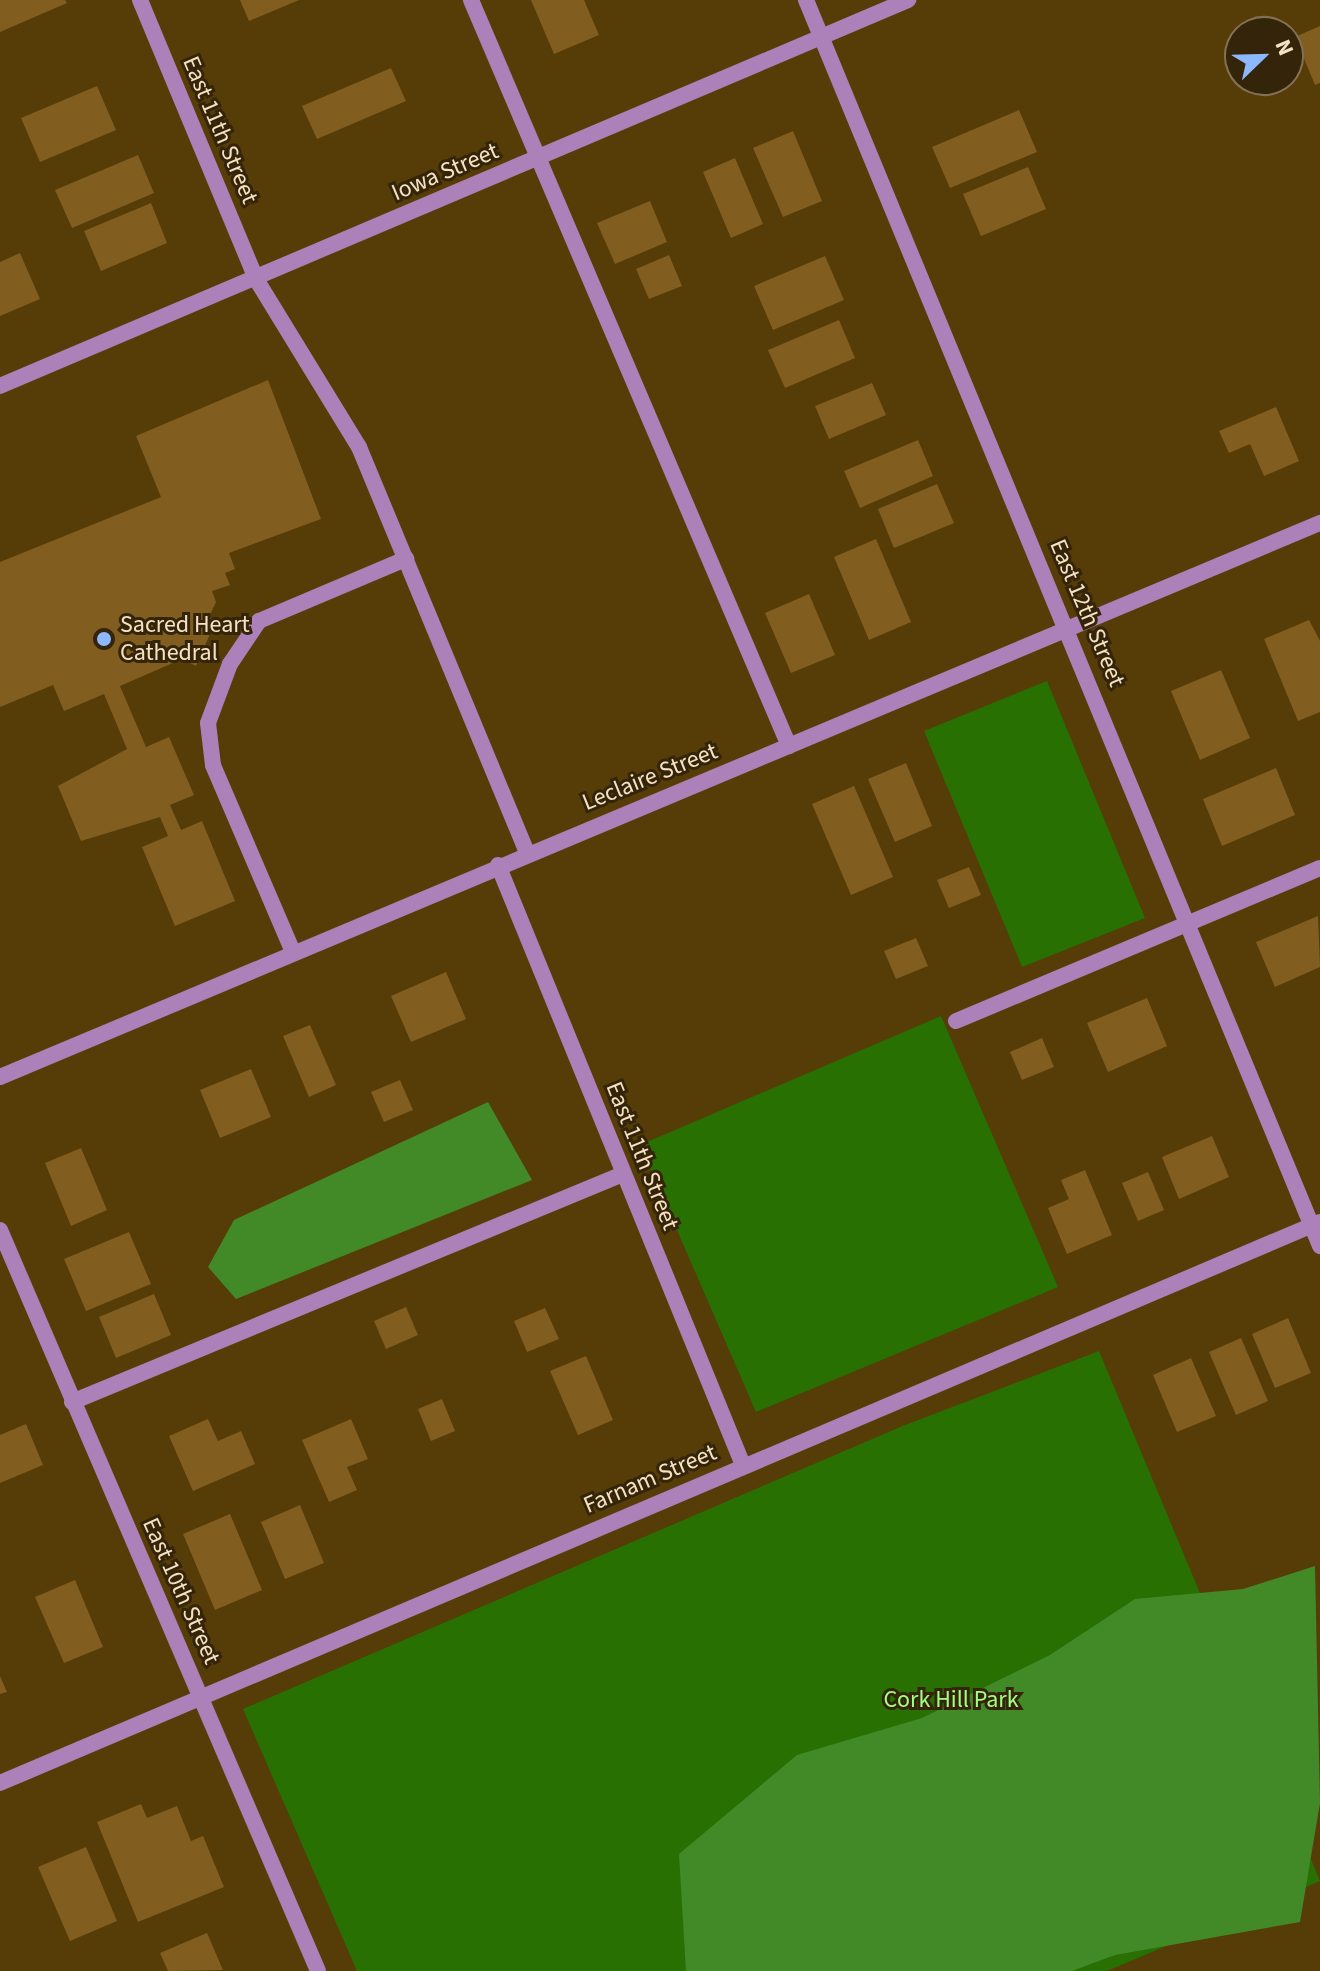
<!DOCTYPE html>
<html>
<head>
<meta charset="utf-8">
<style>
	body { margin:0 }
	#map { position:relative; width:1320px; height:1971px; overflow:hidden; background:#563c06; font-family:"Source Sans 3",sans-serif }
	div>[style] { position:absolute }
	.green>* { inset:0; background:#297003 }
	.forest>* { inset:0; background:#428a28 }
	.building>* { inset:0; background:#815e1f }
	.lane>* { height:16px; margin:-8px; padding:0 8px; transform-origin:8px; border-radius:8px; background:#ac80b8 }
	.street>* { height:16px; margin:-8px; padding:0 8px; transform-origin:8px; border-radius:8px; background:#ac80b8 }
	.dots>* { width:22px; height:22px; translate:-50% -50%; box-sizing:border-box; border:4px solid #34250a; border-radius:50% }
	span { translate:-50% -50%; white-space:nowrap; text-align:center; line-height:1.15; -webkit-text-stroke:6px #34250a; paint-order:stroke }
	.street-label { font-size:24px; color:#f6e2c3 }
	.poi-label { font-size:24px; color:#f6e2c3 }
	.left { translate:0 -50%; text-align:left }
	.park-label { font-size:24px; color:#a1fe84 }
	.north { position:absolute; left:1224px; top:16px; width:80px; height:80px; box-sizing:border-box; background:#34250a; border:2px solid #827154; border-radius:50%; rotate:67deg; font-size:22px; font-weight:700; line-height:32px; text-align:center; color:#f6e2c3 }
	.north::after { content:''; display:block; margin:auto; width:28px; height:36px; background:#8db9fc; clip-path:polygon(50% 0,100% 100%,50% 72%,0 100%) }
</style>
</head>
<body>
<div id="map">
	<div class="green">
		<div style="clip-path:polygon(1047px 681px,1145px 918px,1022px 967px,924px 731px)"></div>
		<div style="clip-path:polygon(941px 1016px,1058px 1287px,756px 1412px,640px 1145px)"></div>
		<div style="clip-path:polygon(1099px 1351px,1320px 1881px,1107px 1971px,357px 1971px,243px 1709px,905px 1425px)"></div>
	</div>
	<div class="forest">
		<div style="clip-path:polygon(488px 1102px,532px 1180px,236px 1299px,208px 1267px,234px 1220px)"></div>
		<div style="clip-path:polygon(1315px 1566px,1320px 1803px,1300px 1922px,1115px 1955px,1072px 1971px,686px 1971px,679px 1854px,797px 1755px,922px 1718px,1050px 1655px,1135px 1599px,1243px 1589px)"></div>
	</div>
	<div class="building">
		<div style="clip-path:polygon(0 0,65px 0,67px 3px,0 32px)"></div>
		<div style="clip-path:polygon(240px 0,299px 0,249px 21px)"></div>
		<div style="clip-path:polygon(531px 0,584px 0,599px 35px,554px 54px)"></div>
		<div style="clip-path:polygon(1320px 26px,1320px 83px,1315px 85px,1295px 37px)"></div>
		<div style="clip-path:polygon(391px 68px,406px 101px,317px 139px,302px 106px)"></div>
		<div style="clip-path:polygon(97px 86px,116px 130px,40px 162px,21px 118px)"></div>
		<div style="clip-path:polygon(1019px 110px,1037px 152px,950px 188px,932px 147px)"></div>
		<div style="clip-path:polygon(793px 131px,822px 201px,783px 217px,753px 148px)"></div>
		<div style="clip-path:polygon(138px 155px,154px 193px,72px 228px,55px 190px)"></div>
		<div style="clip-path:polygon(735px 158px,763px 224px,731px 238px,703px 172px)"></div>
		<div style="clip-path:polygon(1028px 167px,1046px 209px,981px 236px,963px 194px)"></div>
		<div style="clip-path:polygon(650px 201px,667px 242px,615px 264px,597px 223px)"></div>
		<div style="clip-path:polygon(151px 203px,167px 243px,101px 271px,84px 231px)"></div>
		<div style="clip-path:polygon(20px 253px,40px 299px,0 316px,0 262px)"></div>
		<div style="clip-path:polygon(669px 255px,682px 286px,649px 299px,636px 269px)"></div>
		<div style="clip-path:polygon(825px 256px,844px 300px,773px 330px,754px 286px)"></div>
		<div style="clip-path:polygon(839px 320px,855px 358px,785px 388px,768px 350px)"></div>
		<div style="clip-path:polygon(268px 380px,321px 519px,229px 553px,235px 569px,225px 573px,230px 585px,212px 591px,216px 602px,209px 617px,216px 620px,196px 666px,182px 659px,120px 686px,146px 747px,169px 737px,194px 795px,170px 805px,181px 830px,202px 821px,235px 901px,175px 926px,142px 847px,168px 836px,160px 817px,81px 841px,58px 786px,127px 749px,104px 694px,64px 711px,53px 685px,0 707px,0 562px,161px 497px,136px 436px)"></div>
		<div style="clip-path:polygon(872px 383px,886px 415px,829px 439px,815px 406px)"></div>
		<div style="clip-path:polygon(1276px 407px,1299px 461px,1264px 476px,1250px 444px,1229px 453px,1219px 431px)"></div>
		<div style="clip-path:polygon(918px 440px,933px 476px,860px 508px,844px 471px)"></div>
		<div style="clip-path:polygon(937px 484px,954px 523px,894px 548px,878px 509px)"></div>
		<div style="clip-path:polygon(876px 539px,911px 622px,869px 640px,834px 557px)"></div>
		<div style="clip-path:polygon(809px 594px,835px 655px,791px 673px,765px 613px)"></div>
		<div style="clip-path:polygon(1309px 620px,1320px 641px,1320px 712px,1298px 721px,1264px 639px)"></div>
		<div style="clip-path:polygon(1221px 670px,1250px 738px,1200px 760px,1171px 691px)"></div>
		<div style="clip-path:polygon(906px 763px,932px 826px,895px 842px,868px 779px)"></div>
		<div style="clip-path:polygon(1276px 768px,1295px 815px,1222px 846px,1203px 799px)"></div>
		<div style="clip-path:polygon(854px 786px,893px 877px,851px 895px,812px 804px)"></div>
		<div style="clip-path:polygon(969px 867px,981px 895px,949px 908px,937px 880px)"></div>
		<div style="clip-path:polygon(1318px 916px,1320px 967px,1275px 987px,1256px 942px)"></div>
		<div style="clip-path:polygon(916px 938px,928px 966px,896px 979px,884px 951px)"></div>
		<div style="clip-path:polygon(446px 972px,466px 1019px,411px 1042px,391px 996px)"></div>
		<div style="clip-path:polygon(1147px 998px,1167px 1046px,1108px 1072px,1087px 1023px)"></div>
		<div style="clip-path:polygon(310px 1025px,336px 1085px,309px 1097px,283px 1036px)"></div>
		<div style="clip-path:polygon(1042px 1038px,1054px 1067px,1022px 1080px,1010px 1052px)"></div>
		<div style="clip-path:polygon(251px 1069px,271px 1117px,220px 1138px,200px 1090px)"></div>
		<div style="clip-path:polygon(400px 1080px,413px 1110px,384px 1122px,371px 1092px)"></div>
		<div style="clip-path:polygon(1212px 1136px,1229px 1177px,1179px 1199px,1162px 1157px)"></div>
		<div style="clip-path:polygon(81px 1148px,107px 1210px,71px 1226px,45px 1163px)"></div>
		<div style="clip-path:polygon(1085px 1170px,1112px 1235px,1067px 1254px,1048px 1208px,1069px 1199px,1061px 1180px)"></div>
		<div style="clip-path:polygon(1148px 1172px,1164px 1210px,1138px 1221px,1122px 1183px)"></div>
		<div style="clip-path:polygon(129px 1232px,151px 1284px,86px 1311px,64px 1259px)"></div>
		<div style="clip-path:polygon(154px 1294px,171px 1335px,116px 1358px,99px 1317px)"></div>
		<div style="clip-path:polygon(406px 1307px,418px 1335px,386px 1349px,374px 1321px)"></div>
		<div style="clip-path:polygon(545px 1308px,559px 1339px,527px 1352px,514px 1321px)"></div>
		<div style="clip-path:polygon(1288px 1318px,1311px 1373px,1275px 1388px,1252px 1334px)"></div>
		<div style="clip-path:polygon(1241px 1338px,1268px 1401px,1236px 1415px,1209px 1352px)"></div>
		<div style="clip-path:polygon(586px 1356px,613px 1420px,578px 1435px,550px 1371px)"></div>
		<div style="clip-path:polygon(1191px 1358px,1216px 1416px,1177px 1432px,1153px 1375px)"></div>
		<div style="clip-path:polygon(442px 1399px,455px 1431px,431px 1441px,418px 1409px)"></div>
		<div style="clip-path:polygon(208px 1419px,218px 1441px,241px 1431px,255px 1464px,193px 1491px,169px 1436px)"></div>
		<div style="clip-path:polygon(351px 1419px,368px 1459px,347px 1467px,357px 1490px,329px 1502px,302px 1440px)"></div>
		<div style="clip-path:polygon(26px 1424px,43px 1465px,0 1483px,0 1435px)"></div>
		<div style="clip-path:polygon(300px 1505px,324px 1563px,285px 1579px,261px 1522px)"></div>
		<div style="clip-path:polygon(230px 1514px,262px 1590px,215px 1610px,183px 1534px)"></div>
		<div style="clip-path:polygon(75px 1580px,103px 1647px,64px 1663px,35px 1597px)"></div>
		<div style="clip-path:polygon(0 1676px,7px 1692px,0 1694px)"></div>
		<div style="clip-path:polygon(141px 1804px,147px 1818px,177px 1806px,191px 1841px,203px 1836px,224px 1887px,138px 1922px,97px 1822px)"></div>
		<div style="clip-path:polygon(86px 1847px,117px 1921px,70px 1941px,38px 1867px)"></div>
		<div style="clip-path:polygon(207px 1933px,223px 1970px,168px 1971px,160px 1953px)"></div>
	</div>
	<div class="lane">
		<div style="left:471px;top:0;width:811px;rotate:66.91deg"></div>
		<div style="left:256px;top:279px;width:197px;rotate:58.5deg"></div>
		<div style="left:359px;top:447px;width:438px;rotate:67.5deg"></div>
		<div style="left:293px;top:952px;width:203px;rotate:-113.2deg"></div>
		<div style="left:213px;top:765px;width:42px;rotate:-96.8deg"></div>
		<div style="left:208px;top:723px;width:63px;rotate:-69.6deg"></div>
		<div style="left:230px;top:664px;width:52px;rotate:-56deg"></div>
		<div style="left:259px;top:621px;width:160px;rotate:-22.9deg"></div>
		<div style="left:956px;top:1021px;width:395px;rotate:-22.8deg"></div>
		<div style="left:72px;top:1402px;width:596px;rotate:-22.48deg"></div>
	</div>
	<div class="street">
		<div style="left:140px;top:0;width:302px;rotate:67.4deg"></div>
		<div style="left:806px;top:0;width:1348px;rotate:67.58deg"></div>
		<div style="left:0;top:386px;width:987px;rotate:-23.03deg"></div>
		<div style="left:498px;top:865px;width:648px;rotate:67.79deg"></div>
		<div style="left:0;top:1077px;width:1432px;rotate:-22.77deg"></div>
		<div style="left:0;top:1230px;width:806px;rotate:66.77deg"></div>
		<div style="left:0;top:1783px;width:1434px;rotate:-23.03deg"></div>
	</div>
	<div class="dots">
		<div style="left:104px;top:639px;background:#8db9fc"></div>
	</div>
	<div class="street-label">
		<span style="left:220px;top:130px;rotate:67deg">East 11th Street</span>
		<span style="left:445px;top:172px;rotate:-23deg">Iowa Street</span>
		<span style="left:1087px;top:613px;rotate:67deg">East 12th Street</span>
		<span style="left:650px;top:777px;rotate:-22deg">Leclaire Street</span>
		<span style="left:642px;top:1156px;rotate:68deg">East 11th Street</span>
		<span style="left:650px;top:1479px;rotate:-23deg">Farnam Street</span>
		<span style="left:181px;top:1591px;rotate:66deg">East 10th Street</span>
	</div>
	<div class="poi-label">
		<span class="left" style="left:120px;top:639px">Sacred Heart<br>Cathedral</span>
	</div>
	<div class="park-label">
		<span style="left:951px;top:1700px">Cork Hill Park</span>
	</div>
	<div class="north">N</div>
</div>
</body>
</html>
